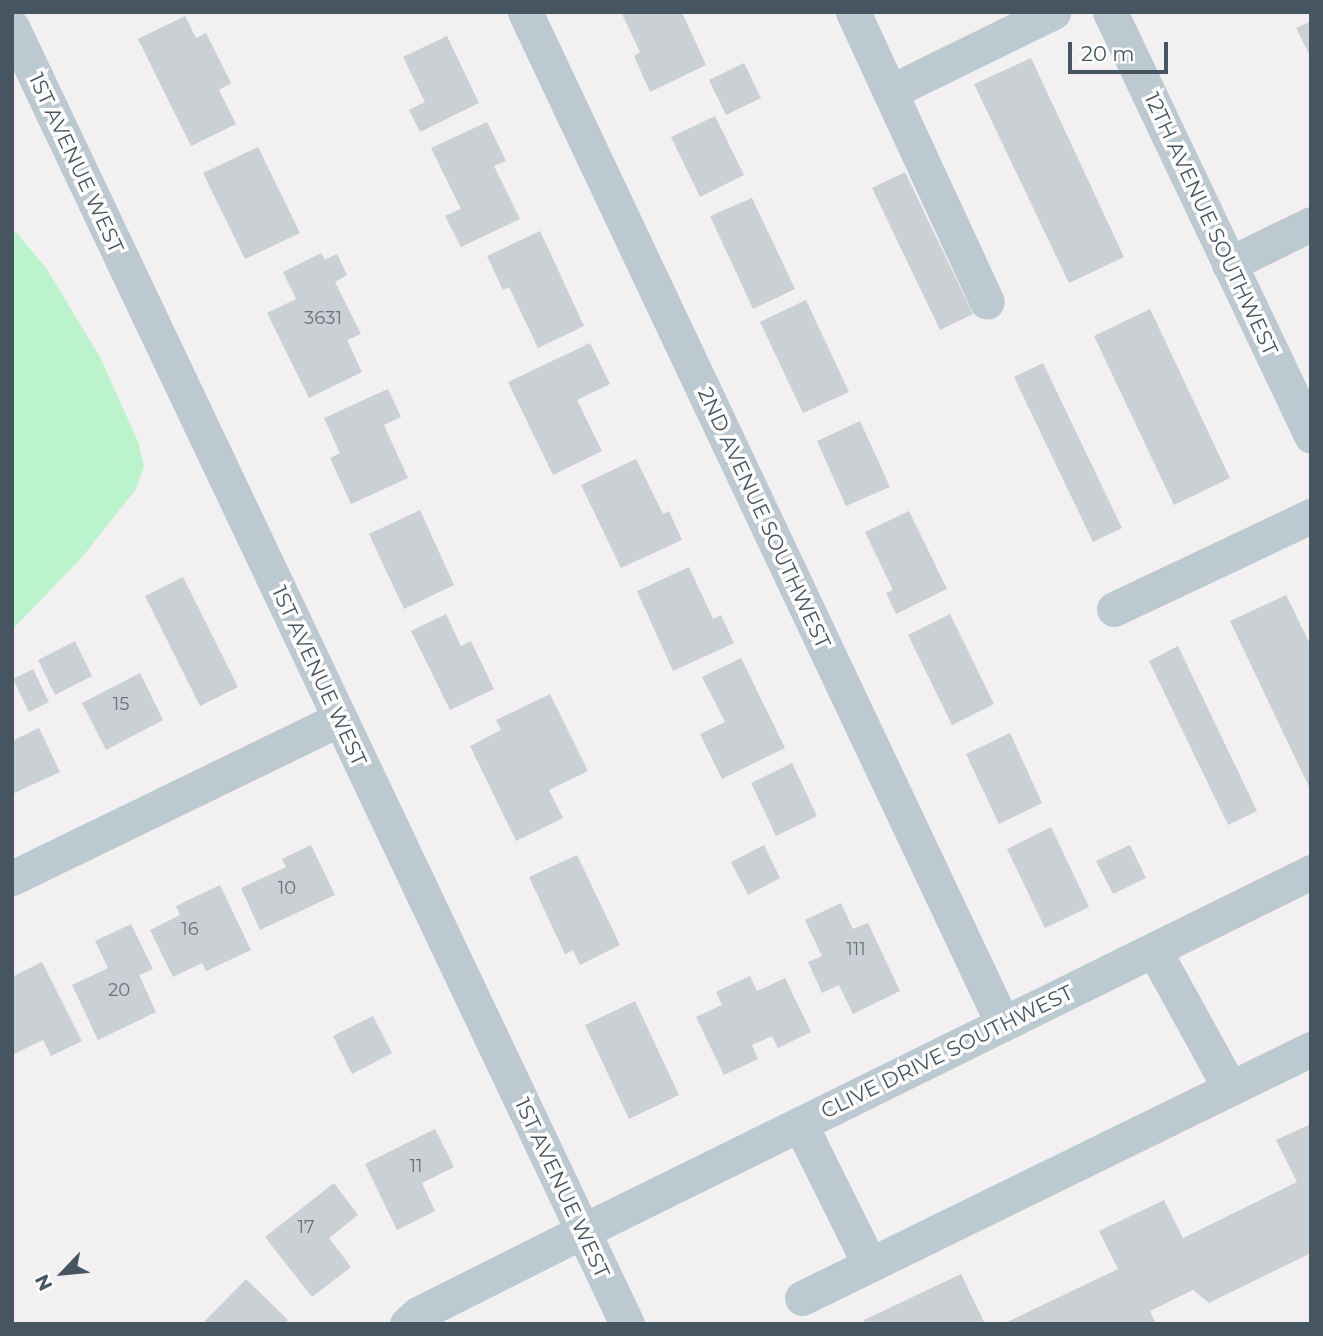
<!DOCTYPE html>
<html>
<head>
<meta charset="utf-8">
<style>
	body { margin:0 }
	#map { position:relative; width:1323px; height:1336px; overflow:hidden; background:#f2f0f0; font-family:Montserrat,sans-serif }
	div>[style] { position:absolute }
	.green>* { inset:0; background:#bbf3cc }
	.building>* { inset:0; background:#cbd0d5 }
	.minor>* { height:35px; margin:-17.5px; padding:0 17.5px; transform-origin:17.5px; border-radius:17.5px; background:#bcc9d0 }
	span { translate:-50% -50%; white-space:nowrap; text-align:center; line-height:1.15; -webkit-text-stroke:7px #fff; paint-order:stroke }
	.number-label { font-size:18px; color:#67747c }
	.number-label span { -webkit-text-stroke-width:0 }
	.street-label { font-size:21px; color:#46555f }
	.frame { position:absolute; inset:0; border:14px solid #46555f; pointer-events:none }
	.north { position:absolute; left:28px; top:1238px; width:70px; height:70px; -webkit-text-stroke:5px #fff; paint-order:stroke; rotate:244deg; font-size:19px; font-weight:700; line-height:28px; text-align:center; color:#46555f }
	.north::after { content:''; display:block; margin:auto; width:24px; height:32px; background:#46555f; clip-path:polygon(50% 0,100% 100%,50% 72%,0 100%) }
	.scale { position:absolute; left:1068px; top:42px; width:100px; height:32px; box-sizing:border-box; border:4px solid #46555f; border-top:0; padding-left:9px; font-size:21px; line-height:24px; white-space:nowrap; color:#46555f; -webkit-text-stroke:5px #fff; paint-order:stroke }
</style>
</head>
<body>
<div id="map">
	<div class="green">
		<div style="clip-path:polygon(16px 232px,46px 268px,100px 357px,139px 444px,144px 467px,136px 489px,83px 556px,12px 630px,12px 235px)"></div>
	</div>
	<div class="building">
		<div style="clip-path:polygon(621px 12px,682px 12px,706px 65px,650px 92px,634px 56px,640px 52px)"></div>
		<div style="clip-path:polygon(185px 16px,196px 38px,206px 33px,231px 83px,219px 90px,236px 124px,191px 146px,138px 39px)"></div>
		<div style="clip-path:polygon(1311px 21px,1311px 58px,1296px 28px)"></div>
		<div style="clip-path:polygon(447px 36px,479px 103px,420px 132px,409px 110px,425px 102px,403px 57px)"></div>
		<div style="clip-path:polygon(1031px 58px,1124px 257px,1069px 283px,974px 84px)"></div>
		<div style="clip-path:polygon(744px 63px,761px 98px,726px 115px,709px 80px)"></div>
		<div style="clip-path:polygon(715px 116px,744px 175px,700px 197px,671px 137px)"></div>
		<div style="clip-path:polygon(487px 122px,506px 161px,494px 166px,520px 219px,461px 247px,445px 216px,461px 209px,431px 148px)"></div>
		<div style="clip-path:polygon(258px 147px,300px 233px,245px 259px,203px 173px)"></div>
		<div style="clip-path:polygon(905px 172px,973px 314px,940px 330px,872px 188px)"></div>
		<div style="clip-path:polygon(752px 198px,795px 289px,753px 309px,710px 216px)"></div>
		<div style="clip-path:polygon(540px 231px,584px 326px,538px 348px,509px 287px,503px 290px,487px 256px)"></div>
		<div style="clip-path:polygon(321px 253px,325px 260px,337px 254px,347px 275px,335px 282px,361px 334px,347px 340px,362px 372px,309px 398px,267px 313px,296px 299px,283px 272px)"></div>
		<div style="clip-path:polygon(806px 300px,849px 392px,803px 413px,760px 322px)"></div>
		<div style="clip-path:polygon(1150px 309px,1230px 478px,1174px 505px,1094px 336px)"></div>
		<div style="clip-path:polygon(590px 343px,610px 384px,577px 400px,602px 451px,553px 475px,508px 382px)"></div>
		<div style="clip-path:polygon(1043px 363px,1122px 528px,1093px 542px,1014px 377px)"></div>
		<div style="clip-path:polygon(388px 389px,401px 417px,384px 425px,408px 478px,351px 504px,330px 458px,340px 453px,324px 418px)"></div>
		<div style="clip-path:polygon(860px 421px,890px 487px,846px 506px,817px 441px)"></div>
		<div style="clip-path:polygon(636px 459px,663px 514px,669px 511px,682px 540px,621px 568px,581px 485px)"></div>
		<div style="clip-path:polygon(420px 510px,454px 585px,404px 609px,369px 534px)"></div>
		<div style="clip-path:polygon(909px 511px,947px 589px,896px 614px,886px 593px,893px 590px,865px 532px)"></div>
		<div style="clip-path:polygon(689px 567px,713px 619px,721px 615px,734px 643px,673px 671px,637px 591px)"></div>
		<div style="clip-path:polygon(183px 577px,238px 687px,200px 706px,145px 596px)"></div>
		<div style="clip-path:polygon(1286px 595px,1311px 646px,1311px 791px,1230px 621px)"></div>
		<div style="clip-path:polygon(446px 614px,461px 646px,471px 641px,494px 689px,450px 710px,411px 631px)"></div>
		<div style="clip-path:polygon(950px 614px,994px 704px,952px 725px,908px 635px)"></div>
		<div style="clip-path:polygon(75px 641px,92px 676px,55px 695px,38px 660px)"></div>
		<div style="clip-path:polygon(1178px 646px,1257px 811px,1228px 825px,1149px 661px)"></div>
		<div style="clip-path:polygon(741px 658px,785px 748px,722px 779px,700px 734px,725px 722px,702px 677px)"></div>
		<div style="clip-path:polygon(33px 669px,49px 702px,29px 712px,13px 679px)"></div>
		<div style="clip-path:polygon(140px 673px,163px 720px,106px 750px,82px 703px)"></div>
		<div style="clip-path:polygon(550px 694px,588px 771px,549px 790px,563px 818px,516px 841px,470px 746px,501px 730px,496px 720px)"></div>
		<div style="clip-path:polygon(39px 728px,60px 772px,12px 794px,12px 741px)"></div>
		<div style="clip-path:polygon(1010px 733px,1042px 803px,999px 824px,966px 754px)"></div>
		<div style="clip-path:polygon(792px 763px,817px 816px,776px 836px,751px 783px)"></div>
		<div style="clip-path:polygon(1051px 827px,1089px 907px,1045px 928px,1007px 849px)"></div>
		<div style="clip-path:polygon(311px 845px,335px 895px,260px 930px,241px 888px,286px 867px,282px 859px)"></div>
		<div style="clip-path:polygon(764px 845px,780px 878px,748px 895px,731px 862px)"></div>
		<div style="clip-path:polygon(1130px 845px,1146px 878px,1113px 894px,1096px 861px)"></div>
		<div style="clip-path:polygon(577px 855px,620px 945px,580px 965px,573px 950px,565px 954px,529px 877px)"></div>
		<div style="clip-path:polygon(220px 885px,251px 950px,206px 971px,202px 963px,173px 977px,150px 930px,180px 915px,176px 906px)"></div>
		<div style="clip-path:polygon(841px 903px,853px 929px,868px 923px,900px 991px,853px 1014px,839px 985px,822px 993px,808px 962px,822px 956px,805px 920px)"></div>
		<div style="clip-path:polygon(131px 924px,153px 969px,139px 975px,156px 1012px,98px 1040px,72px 985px,108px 968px,95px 941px)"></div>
		<div style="clip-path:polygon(42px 962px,82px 1041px,51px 1056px,43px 1040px,12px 1055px,12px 977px)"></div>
		<div style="clip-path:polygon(750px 976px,757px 991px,785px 978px,811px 1032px,778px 1048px,772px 1036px,752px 1045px,758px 1059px,724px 1075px,696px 1017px,722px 1005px,716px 992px)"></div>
		<div style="clip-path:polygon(635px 1001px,679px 1095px,629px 1119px,585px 1025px)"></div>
		<div style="clip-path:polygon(373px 1016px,392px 1053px,352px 1074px,333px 1036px)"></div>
		<div style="clip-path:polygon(1311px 1124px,1311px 1253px,1209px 1303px,1193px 1290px,1150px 1311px,1156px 1324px,1003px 1324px,1118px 1269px,1099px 1231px,1164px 1200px,1183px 1238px,1297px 1182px,1276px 1140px)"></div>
		<div style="clip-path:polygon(435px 1129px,454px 1167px,422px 1183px,435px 1211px,397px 1230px,365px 1164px)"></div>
		<div style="clip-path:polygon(334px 1183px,358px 1215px,329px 1238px,351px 1267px,312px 1297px,265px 1237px)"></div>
		<div style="clip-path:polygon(961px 1274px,985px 1324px,866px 1324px,864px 1320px)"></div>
		<div style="clip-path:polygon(246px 1279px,288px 1320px,284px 1324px,202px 1324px)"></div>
	</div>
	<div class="minor">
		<div style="left:525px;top:12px;width:1119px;rotate:64.72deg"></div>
		<div style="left:853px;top:12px;width:319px;rotate:65.2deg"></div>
		<div style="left:1110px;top:12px;width:469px;rotate:64.6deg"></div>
		<div style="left:12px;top:27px;width:1435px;rotate:64.63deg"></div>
		<div style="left:890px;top:92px;width:182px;rotate:-26.1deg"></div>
		<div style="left:1229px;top:264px;width:91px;rotate:-26deg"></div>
		<div style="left:1114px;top:609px;width:218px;rotate:-25.3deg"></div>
		<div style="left:12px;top:878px;width:364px;rotate:-25.9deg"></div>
		<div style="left:1154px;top:950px;width:158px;rotate:61.2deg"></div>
		<div style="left:800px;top:1124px;width:157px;rotate:63.6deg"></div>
		<div style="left:802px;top:1298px;width:567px;rotate:-26.07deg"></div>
		<div style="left:407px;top:1324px;width:15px;rotate:-42deg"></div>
		<div style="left:418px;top:1314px;width:185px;rotate:-26.7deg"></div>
		<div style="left:583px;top:1231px;width:812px;rotate:-26.25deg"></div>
	</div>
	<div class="number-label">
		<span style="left:323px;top:318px">3631</span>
		<span style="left:121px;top:704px">15</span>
		<span style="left:287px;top:888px">10</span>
		<span style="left:190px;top:929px">16</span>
		<span style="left:856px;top:949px">111</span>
		<span style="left:119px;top:990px">20</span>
		<span style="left:416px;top:1166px">11</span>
		<span style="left:306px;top:1227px">17</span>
	</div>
	<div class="street-label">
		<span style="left:76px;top:163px;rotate:65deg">1ST AVENUE WEST</span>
		<span style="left:1211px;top:224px;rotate:65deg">12TH AVENUE SOUTHWEST</span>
		<span style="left:764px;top:518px;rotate:65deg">2ND AVENUE SOUTHWEST</span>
		<span style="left:319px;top:676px;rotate:65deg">1ST AVENUE WEST</span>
		<span style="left:947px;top:1052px;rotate:-26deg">CLIVE DRIVE SOUTHWEST</span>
		<span style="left:562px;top:1188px;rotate:65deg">1ST AVENUE WEST</span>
	</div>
	<div class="frame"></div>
	<div class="north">N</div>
	<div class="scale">20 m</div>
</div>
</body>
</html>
